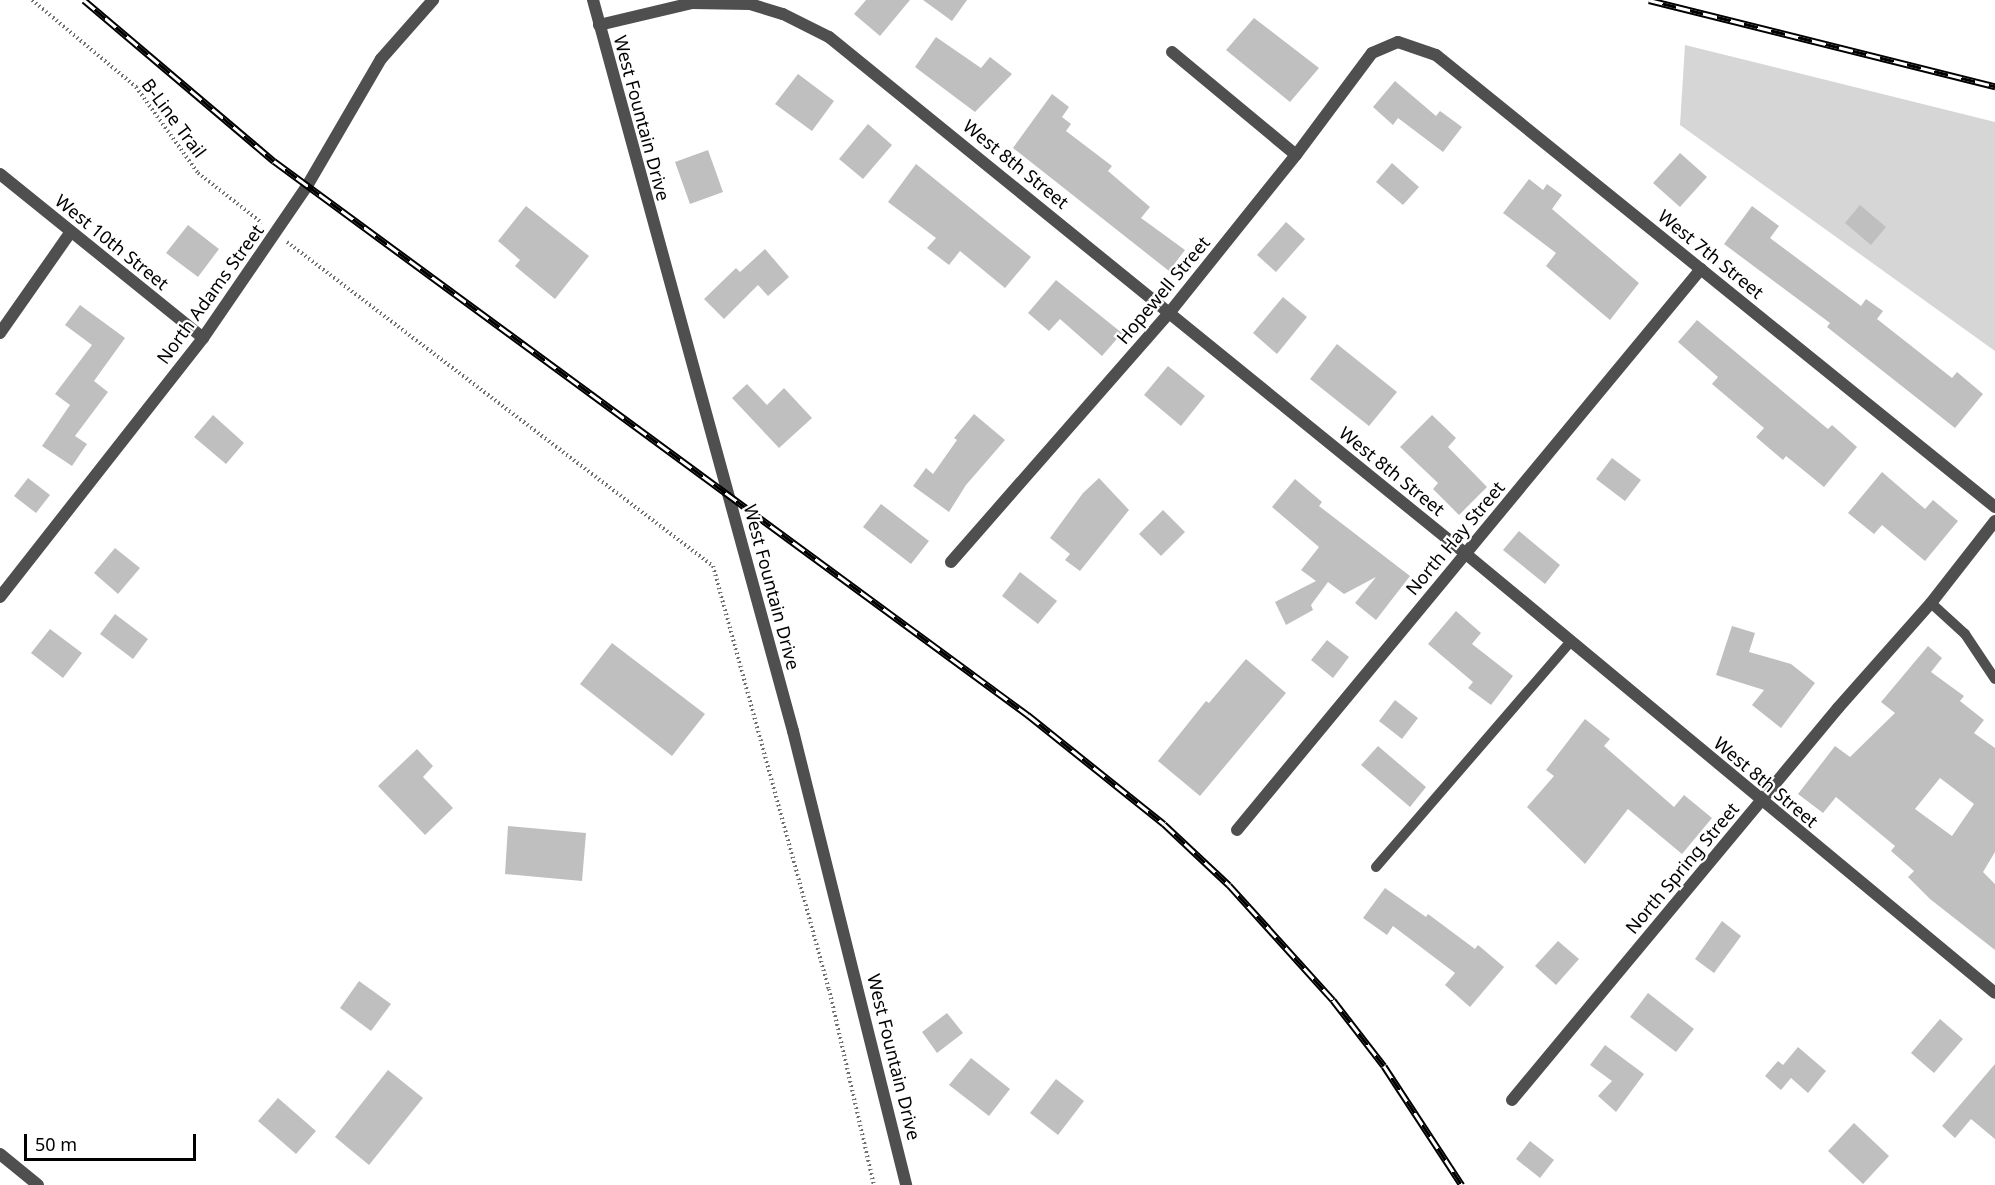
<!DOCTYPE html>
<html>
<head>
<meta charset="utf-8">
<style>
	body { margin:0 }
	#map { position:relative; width:1995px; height:1185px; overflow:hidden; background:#fff; font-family:"Noto Sans",sans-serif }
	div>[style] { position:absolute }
	.green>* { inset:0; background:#d6d6d6 }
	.building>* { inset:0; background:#bfbfbf }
	.path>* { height:4px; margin-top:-2px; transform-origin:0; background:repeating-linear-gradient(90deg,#717171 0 1.5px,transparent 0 4.5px) }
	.service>* { height:10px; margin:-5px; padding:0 5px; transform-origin:5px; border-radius:5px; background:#4f4f4f }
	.minor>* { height:12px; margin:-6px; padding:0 6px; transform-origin:6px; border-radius:6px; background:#4f4f4f }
	.tertiary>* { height:12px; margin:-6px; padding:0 6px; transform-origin:6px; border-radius:6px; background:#4f4f4f }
	.rail>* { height:7px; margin-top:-3.5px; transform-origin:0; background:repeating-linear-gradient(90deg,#fff 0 14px,#000 0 28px); box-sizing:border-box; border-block:2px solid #000 }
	span { translate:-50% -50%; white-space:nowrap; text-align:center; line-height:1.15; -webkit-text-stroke:4.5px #fff; paint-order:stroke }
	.street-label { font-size:18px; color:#000 }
	.scale { position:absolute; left:24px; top:1134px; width:172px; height:27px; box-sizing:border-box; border:3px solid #000; border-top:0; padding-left:8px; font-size:18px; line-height:21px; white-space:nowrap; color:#000; -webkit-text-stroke:4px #fff; paint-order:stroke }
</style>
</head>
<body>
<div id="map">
	<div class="green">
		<div style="clip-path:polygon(1685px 45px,1995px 122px,1995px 351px,1680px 125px)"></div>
	</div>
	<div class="building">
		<div style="clip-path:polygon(866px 0,910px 0,880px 36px,854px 14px)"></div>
		<div style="clip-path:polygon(923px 0,967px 0,952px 21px)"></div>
		<div style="clip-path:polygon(1254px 18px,1319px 68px,1290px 102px,1226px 50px)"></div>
		<div style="clip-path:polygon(936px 37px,981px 68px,990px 57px,1012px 74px,975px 112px,915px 67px)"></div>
		<div style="clip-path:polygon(798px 74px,834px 101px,812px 131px,775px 104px)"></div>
		<div style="clip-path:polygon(1395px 81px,1436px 116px,1440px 111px,1462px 127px,1443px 152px,1398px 118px,1393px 125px,1373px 107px)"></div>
		<div style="clip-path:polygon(1052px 94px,1069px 107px,1062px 117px,1071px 124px,1066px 131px,1112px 166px,1108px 171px,1150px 207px,1141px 218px,1185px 250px,1169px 271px,1013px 148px)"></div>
		<div style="clip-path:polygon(868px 124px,892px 145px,863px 179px,839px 159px)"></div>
		<div style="clip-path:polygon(708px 150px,723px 192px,690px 204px,675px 162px)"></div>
		<div style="clip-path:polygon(1680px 153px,1707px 177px,1680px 207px,1653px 183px)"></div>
		<div style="clip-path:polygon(1392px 163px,1419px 187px,1403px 205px,1376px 182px)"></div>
		<div style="clip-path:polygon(916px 164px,1031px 257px,1005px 288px,960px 251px,949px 265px,927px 248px,936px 238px,888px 202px)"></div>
		<div style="clip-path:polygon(1529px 179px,1543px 190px,1547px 184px,1562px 195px,1552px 209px,1639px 283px,1610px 320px,1546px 266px,1556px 253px,1503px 213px)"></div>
		<div style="clip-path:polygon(1860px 205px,1886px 227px,1871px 245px,1845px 223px)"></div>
		<div style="clip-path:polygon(526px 206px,589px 256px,555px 299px,515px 266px,520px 260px,498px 241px)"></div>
		<div style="clip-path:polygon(1752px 206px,1779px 226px,1770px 238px,1861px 306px,1866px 299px,1883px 311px,1877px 319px,1952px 378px,1957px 372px,1983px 394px,1955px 428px,1827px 327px,1830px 323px,1724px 244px)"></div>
		<div style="clip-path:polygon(1286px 222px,1305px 239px,1276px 272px,1257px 255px)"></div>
		<div style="clip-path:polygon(188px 225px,219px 249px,198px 277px,166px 253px)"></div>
		<div style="clip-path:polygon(765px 249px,789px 277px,768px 296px,758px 285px,724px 319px,704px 299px,736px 268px,740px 272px)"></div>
		<div style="clip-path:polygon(1056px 280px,1122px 333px,1102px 356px,1060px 319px,1049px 331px,1028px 313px)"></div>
		<div style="clip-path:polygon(1283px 297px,1307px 317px,1277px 354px,1253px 333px)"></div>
		<div style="clip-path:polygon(80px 305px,125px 338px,94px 381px,108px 392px,75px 436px,87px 444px,72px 466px,42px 446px,70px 405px,55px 394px,92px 345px,65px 325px)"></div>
		<div style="clip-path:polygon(1697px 320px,1828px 429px,1832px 425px,1857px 447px,1824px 487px,1786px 456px,1783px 460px,1756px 437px,1764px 428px,1712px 384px,1718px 377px,1678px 342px)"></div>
		<div style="clip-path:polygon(1337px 344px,1397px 392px,1369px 426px,1310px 379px)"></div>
		<div style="clip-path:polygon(1168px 366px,1205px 396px,1181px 426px,1144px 395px)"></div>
		<div style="clip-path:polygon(747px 384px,767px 405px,784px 388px,812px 418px,779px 448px,732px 398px)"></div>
		<div style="clip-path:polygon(974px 414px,1005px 440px,966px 485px,949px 512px,913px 486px,926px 468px,933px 474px,957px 440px,954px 438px)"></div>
		<div style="clip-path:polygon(213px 415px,244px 443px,226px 464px,194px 437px)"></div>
		<div style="clip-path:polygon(1432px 415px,1456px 438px,1448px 447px,1487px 487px,1459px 515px,1433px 489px,1438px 483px,1400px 447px)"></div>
		<div style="clip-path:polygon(1612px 458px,1641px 480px,1625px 501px,1596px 479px)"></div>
		<div style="clip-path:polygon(1882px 472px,1925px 509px,1933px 500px,1958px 521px,1925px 561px,1882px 525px,1874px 534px,1848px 513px)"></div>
		<div style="clip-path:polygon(28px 478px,50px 495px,36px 513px,14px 496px)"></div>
		<div style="clip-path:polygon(1099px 478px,1129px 510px,1080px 571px,1065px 560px,1070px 554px,1050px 538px,1083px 493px)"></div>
		<div style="clip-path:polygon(1295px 479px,1322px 502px,1319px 506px,1410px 576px,1376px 620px,1355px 603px,1376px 577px,1344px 594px,1328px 582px,1311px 605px,1313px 610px,1286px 625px,1275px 602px,1316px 581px,1301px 570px,1319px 547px,1272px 507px)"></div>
		<div style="clip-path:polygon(881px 504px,929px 541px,911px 564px,863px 527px)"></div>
		<div style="clip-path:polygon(1163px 510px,1185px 532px,1161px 556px,1139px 534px)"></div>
		<div style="clip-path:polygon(1519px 531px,1560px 565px,1545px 584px,1503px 550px)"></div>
		<div style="clip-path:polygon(115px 548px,140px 568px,118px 594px,94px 573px)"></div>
		<div style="clip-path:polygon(1020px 572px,1057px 601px,1038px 624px,1002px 596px)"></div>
		<div style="clip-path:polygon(1456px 611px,1481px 633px,1472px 644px,1513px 676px,1491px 705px,1468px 688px,1473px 682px,1428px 644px)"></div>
		<div style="clip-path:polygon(115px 614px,148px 639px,133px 659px,100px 634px)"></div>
		<div style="clip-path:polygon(1732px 626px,1755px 633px,1749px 652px,1791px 664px,1815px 683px,1781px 728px,1752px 705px,1764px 690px,1716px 675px)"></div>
		<div style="clip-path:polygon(50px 629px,82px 653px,63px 678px,31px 653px)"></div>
		<div style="clip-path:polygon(1327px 640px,1349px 657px,1333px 678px,1311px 660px)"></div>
		<div style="clip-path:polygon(612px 643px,705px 714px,672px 756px,580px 684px)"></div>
		<div style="clip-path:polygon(evenodd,1928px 646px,1942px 658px,1931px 672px,1964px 696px,1960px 701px,1984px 720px,1974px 733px,1995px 748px,1995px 852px,1983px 872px,1995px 884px,1995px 950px,1930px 899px,1908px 877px,1914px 871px,1891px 851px,1895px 846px,1836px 797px,1823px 813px,1798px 794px,1835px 746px,1850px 757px,1895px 713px,1881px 702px,1928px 646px,1940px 778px,1974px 804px,1952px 836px,1915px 809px,1940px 778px)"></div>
		<div style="clip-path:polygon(1246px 659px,1286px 693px,1200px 796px,1158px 761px,1206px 701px,1209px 703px)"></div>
		<div style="clip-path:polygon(1395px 700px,1418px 718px,1402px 739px,1379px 721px)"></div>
		<div style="clip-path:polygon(1585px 719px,1610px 739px,1604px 746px,1674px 807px,1684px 795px,1712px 818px,1682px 854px,1628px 809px,1585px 864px,1527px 807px,1554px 776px,1546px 770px)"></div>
		<div style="clip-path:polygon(1378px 746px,1426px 787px,1410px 807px,1361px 765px)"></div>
		<div style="clip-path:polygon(417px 749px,433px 766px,423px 777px,453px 808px,425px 835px,378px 786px)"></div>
		<div style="clip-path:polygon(508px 826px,586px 833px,582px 881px,505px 874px)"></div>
		<div style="clip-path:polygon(1385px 888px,1426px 917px,1428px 914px,1475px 949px,1478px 945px,1504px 967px,1470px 1007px,1445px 985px,1455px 973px,1393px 926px,1387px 935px,1363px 918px)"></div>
		<div style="clip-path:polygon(1722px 921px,1741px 936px,1714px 973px,1695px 959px)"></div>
		<div style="clip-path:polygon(1558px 941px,1579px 959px,1556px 985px,1535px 966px)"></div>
		<div style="clip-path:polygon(359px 981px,391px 1004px,371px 1031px,340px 1008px)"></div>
		<div style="clip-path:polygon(1648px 993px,1694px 1029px,1676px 1052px,1630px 1017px)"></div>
		<div style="clip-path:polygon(947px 1013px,963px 1033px,937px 1053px,922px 1032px)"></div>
		<div style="clip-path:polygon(1940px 1019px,1963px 1039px,1934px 1073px,1911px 1053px)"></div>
		<div style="clip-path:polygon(1605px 1045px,1644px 1074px,1616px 1112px,1598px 1096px,1612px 1081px,1590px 1065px)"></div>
		<div style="clip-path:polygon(1798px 1047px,1826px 1071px,1808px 1093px,1791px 1078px,1781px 1090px,1765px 1076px,1778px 1061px,1783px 1065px)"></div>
		<div style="clip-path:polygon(971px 1058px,1010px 1089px,989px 1116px,949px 1085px)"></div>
		<div style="clip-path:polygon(1995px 1064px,1995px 1139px,1971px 1119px,1955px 1138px,1942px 1126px)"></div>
		<div style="clip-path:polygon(388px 1070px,423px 1098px,369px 1165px,335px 1137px)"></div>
		<div style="clip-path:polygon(1056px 1079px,1084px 1101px,1058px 1135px,1030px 1113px)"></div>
		<div style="clip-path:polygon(278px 1098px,316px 1131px,296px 1154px,258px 1121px)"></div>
		<div style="clip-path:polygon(1854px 1123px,1889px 1156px,1863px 1184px,1828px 1151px)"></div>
		<div style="clip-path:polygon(1530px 1141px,1554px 1160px,1540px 1178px,1516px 1159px)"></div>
	</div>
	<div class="path">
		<div style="left:32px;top:0;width:136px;rotate:39.9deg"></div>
		<div style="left:136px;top:87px;width:106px;rotate:54.2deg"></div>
		<div style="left:198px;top:173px;width:81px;rotate:38deg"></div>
		<div style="left:287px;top:242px;width:535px;rotate:37.26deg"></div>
		<div style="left:713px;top:566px;width:439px;rotate:74.7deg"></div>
		<div style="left:829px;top:989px;width:201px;rotate:77.1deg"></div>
	</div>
	<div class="service">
		<div style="left:1931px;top:603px;width:46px;rotate:42.4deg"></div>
		<div style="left:1965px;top:634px;width:54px;rotate:56.3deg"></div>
		<div style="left:1376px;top:867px;width:297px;rotate:-49.2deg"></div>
	</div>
	<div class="minor">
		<div style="left:599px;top:25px;width:96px;rotate:-13.3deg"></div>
		<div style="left:692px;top:3px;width:58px;rotate:1deg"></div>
		<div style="left:750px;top:4px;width:34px;rotate:17deg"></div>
		<div style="left:783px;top:14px;width:51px;rotate:26.6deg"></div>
		<div style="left:829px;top:37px;width:820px;rotate:39.06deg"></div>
		<div style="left:1466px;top:554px;width:687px;rotate:39.69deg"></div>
		<div style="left:1172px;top:52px;width:161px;rotate:39.7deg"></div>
		<div style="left:0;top:174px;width:261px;rotate:38.9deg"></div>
		<div style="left:0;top:333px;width:122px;rotate:-55deg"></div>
		<div style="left:951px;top:562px;width:332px;rotate:-48.8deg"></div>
		<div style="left:1170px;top:312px;width:201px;rotate:-51.3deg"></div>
		<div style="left:1296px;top:155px;width:127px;rotate:-53.3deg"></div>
		<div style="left:1372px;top:53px;width:28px;rotate:-23deg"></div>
		<div style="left:1398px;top:42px;width:40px;rotate:18.9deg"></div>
		<div style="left:1436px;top:55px;width:719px;rotate:38.96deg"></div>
		<div style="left:1237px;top:830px;width:728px;rotate:-50.41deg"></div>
		<div style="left:1512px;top:1100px;width:510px;rotate:-50.25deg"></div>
		<div style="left:1838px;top:708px;width:140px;rotate:-48.5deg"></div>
		<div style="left:1931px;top:603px;width:104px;rotate:-52deg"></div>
	</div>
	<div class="tertiary">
		<div style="left:593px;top:0;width:758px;rotate:74.7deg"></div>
		<div style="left:793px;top:731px;width:468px;rotate:76deg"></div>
		<div style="left:0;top:597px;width:329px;rotate:-51.9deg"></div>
		<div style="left:203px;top:338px;width:184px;rotate:-55.6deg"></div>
		<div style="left:307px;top:186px;width:147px;rotate:-59.8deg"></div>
		<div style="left:381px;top:59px;width:79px;rotate:-48.6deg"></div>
		<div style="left:0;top:1154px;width:49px;rotate:39.2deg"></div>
	</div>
	<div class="rail">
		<div style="left:84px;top:0;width:249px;rotate:40.3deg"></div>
		<div style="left:274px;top:161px;width:936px;rotate:36.31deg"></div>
		<div style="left:1028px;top:715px;width:174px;rotate:38.7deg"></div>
		<div style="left:1164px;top:824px;width:89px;rotate:43.2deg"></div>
		<div style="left:1229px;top:885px;width:155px;rotate:47.9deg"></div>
		<div style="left:1333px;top:1000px;width:83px;rotate:52.3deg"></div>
		<div style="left:1384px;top:1066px;width:142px;rotate:56.8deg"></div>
		<div style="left:1649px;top:0;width:357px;rotate:14deg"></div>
	</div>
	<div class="street-label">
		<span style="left:174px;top:118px;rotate:53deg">B-Line Trail</span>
		<span style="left:642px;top:118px;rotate:75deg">West Fountain Drive</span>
		<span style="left:1016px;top:164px;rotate:39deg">West 8th Street</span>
		<span style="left:112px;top:242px;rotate:39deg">West 10th Street</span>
		<span style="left:1711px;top:254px;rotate:39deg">West 7th Street</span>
		<span style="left:1163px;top:290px;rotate:-50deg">Hopewell Street</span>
		<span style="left:210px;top:294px;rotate:-54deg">North Adams Street</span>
		<span style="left:1392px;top:471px;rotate:39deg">West 8th Street</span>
		<span style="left:1455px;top:538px;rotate:-50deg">North Hay Street</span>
		<span style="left:772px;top:587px;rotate:75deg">West Fountain Drive</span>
		<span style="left:1766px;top:782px;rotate:40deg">West 8th Street</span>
		<span style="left:1682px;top:868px;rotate:-50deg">North Spring Street</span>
		<span style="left:894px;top:1057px;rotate:76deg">West Fountain Drive</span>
	</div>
	<div class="scale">50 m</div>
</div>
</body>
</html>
